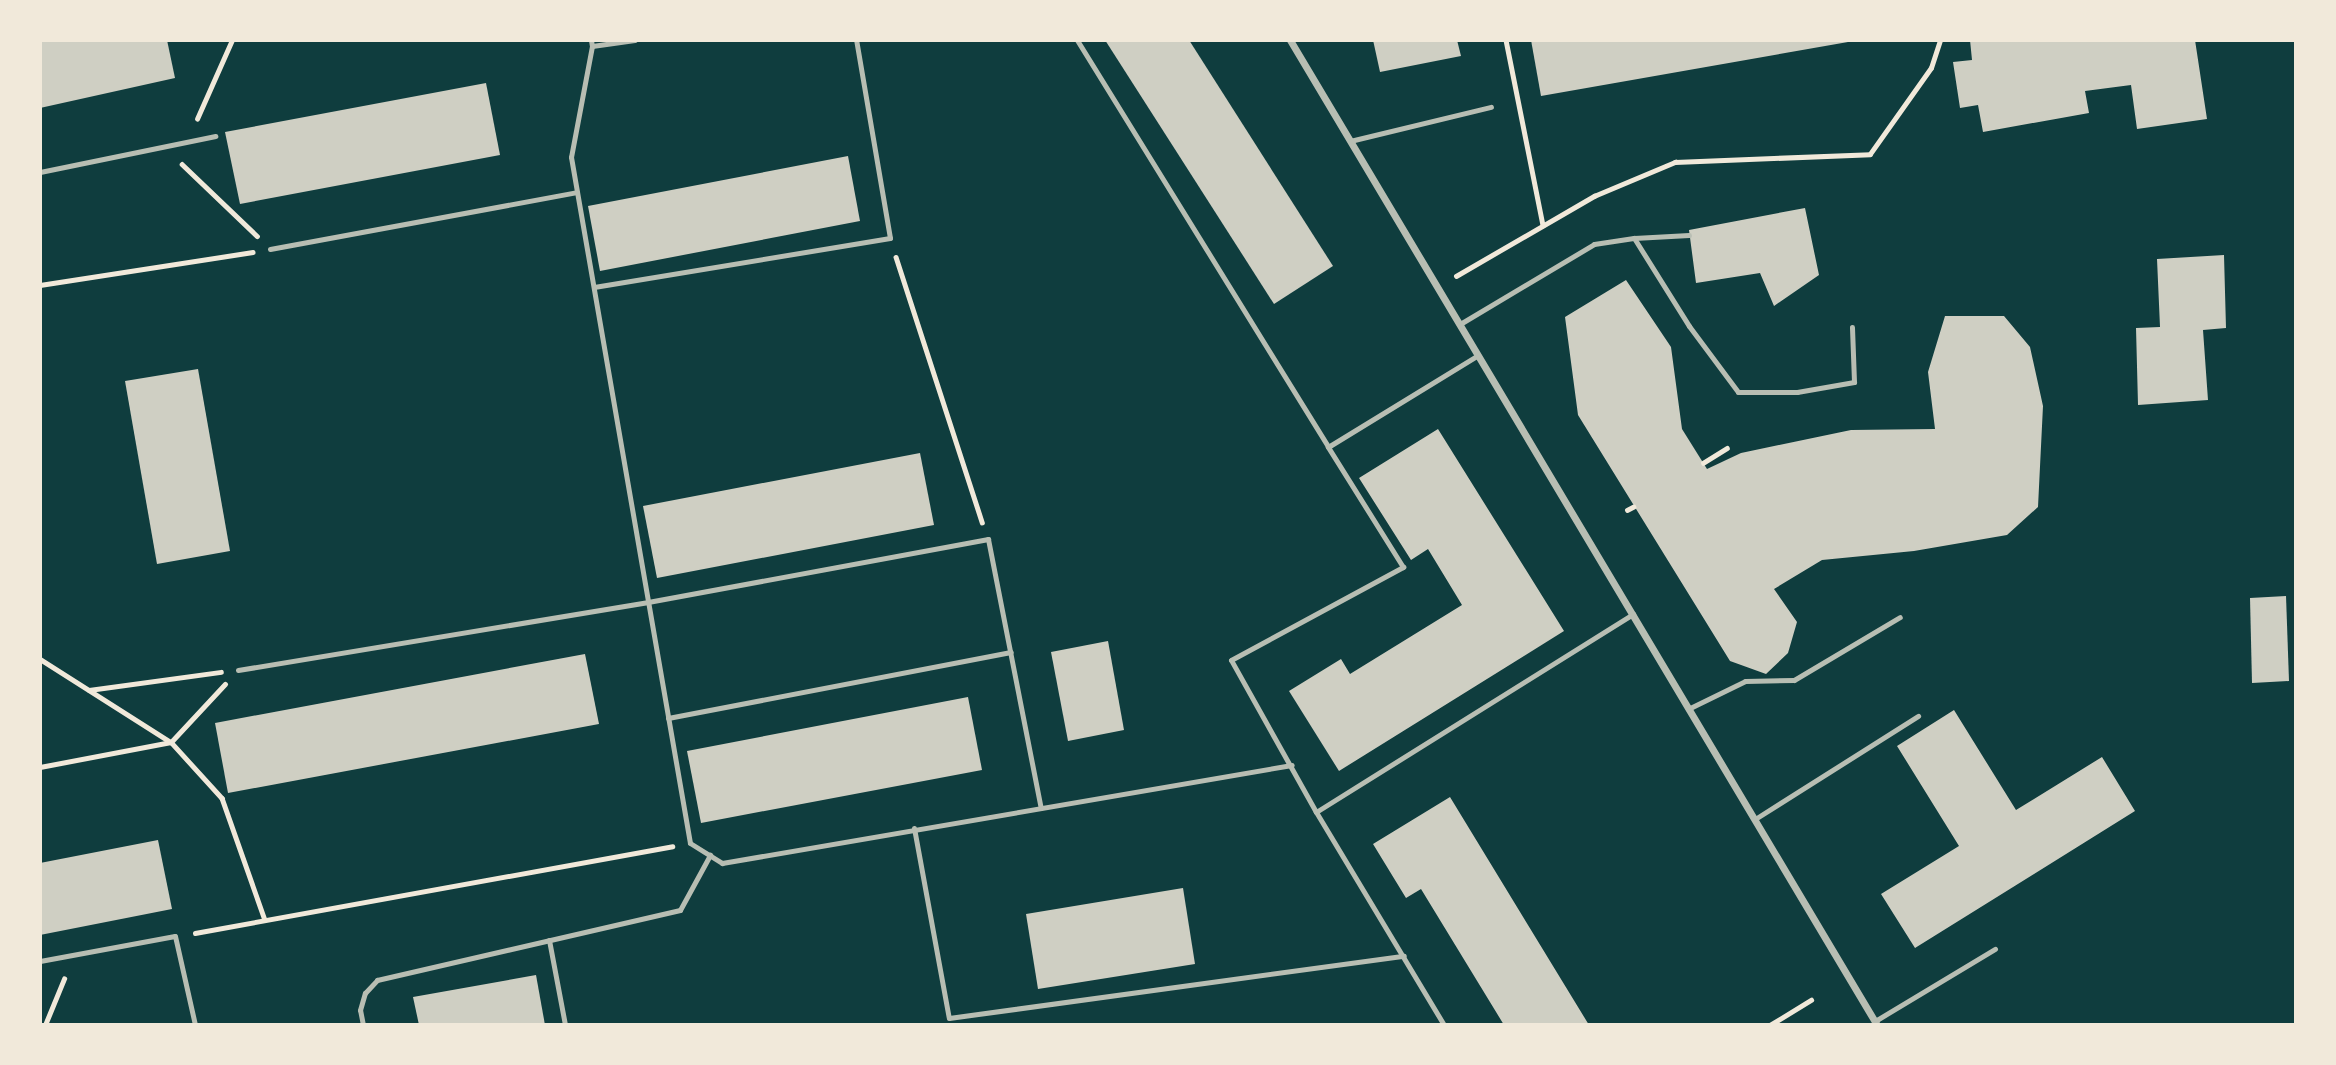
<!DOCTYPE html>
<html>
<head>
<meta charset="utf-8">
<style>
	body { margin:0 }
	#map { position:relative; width:2336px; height:1065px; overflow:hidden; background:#0f3d3e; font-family:"PT Sans",sans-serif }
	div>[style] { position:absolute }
	.building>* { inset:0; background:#cfcfc3 }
	.path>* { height:4.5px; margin:-2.25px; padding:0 2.25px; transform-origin:2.25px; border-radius:2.25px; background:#f1e9da }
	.service>* { height:5px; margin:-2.5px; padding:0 2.5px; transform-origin:2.5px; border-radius:2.5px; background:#b8beb3 }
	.minor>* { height:7px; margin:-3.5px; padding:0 3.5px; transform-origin:3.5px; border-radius:3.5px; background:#b8beb3 }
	span { translate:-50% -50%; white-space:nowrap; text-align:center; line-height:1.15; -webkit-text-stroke:5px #f1e9da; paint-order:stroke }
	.frame { position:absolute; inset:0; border:42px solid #f1e9da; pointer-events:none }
</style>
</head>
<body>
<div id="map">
	<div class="building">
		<div style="clip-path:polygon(40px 40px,167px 40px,175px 78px,40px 108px)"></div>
		<div style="clip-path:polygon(1105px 40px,1189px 40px,1333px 266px,1274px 304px)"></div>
		<div style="clip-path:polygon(1373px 40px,1457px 40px,1461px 56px,1380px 72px)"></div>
		<div style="clip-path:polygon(1531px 40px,1848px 40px,1848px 42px,1541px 96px)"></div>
		<div style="clip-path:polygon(1970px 40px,2195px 40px,2207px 119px,2137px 129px,2131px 85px,2085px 91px,2089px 113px,1983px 132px,1978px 105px,1960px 108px,1953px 62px,1972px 60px)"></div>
		<div style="clip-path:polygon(486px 83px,500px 155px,240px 204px,225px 132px)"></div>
		<div style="clip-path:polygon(848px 156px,860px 221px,600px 271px,588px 206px)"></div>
		<div style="clip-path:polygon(1805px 208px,1819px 275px,1774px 306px,1760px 273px,1696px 283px,1689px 230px)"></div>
		<div style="clip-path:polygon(2224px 255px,2226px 328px,2203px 330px,2208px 400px,2138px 405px,2136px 328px,2160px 327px,2157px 259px)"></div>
		<div style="clip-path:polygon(1626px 280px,1671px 347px,1682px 429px,1707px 469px,1741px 453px,1851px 430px,1935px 429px,1928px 372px,1945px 316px,2004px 316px,2030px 347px,2043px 406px,2038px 507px,2007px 535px,1914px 551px,1822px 560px,1774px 589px,1797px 622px,1788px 653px,1766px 674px,1730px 661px,1578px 415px,1565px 317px)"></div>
		<div style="clip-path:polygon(198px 369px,230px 551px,157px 564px,125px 381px)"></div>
		<div style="clip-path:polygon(1438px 429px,1564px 631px,1339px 771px,1289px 691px,1341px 659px,1350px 674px,1462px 605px,1428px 549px,1411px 560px,1359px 478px)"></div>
		<div style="clip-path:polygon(920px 453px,934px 525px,657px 578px,643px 506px)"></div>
		<div style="clip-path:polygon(2286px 596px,2289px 681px,2252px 683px,2250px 598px)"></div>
		<div style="clip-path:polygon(1108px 641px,1124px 730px,1068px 741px,1051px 652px)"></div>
		<div style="clip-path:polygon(585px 654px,599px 724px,228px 793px,215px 723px)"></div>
		<div style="clip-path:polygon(968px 697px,982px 770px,701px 823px,687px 751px)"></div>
		<div style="clip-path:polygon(1954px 710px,2016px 810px,2102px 757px,2135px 811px,1915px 948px,1881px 894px,1959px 846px,1897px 746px)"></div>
		<div style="clip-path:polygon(1450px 797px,1589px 1025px,1504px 1025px,1421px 889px,1406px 898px,1373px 844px)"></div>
		<div style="clip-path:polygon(158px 840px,172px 909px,40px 935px,40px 863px)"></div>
		<div style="clip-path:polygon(1183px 888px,1195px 964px,1038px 989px,1026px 914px)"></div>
		<div style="clip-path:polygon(536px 975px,545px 1025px,419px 1025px,413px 997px)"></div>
	</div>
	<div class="path">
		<div style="left:1506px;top:40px;width:189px;rotate:78.7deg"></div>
		<div style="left:197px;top:119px;width:86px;rotate:-66.1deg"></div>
		<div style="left:182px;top:164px;width:104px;rotate:43.8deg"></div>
		<div style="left:896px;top:257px;width:279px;rotate:72deg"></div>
		<div style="left:1456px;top:276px;width:160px;rotate:-30.1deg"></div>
		<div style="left:1594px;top:196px;width:88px;rotate:-22.8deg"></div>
		<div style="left:1675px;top:162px;width:195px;rotate:-2.3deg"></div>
		<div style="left:1870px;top:154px;width:105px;rotate:-54.7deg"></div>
		<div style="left:1931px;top:68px;width:29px;rotate:-72deg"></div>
		<div style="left:40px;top:285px;width:215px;rotate:-8.8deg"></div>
		<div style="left:1703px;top:463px;width:28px;rotate:-32deg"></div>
		<div style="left:1627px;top:510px;width:7px;rotate:-27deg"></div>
		<div style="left:40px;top:659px;width:155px;rotate:32.4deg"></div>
		<div style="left:171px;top:742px;width:76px;rotate:47.7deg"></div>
		<div style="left:222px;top:798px;width:129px;rotate:70.6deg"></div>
		<div style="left:89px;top:690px;width:133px;rotate:-7.8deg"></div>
		<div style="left:40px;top:767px;width:133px;rotate:-10.8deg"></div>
		<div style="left:171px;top:742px;width:79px;rotate:-47deg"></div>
		<div style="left:195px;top:933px;width:485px;rotate:-10.3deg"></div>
		<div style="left:45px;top:1025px;width:50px;rotate:-67.6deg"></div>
		<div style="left:1770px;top:1025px;width:48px;rotate:-31.4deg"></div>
	</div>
	<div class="service">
		<div style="left:591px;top:40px;width:6px;rotate:81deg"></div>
		<div style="left:592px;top:46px;width:43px;rotate:-7.9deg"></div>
		<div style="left:1077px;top:40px;width:478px;rotate:58.3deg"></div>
		<div style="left:592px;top:46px;width:113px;rotate:100.7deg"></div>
		<div style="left:571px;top:157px;width:696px;rotate:80.16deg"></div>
		<div style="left:690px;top:843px;width:38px;rotate:32deg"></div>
		<div style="left:722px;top:863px;width:578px;rotate:-9.76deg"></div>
		<div style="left:1350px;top:141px;width:145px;rotate:-13.6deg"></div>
		<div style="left:40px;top:172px;width:179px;rotate:-11.6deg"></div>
		<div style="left:1634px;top:238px;width:55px;rotate:-3.1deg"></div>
		<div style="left:270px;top:249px;width:312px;rotate:-10.5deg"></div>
		<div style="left:594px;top:287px;width:300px;rotate:-9.4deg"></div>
		<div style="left:890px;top:238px;width:201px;rotate:-99.7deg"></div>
		<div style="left:1460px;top:324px;width:156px;rotate:-30.8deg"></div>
		<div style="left:1594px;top:244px;width:40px;rotate:-8.5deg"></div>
		<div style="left:1634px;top:238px;width:104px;rotate:58deg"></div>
		<div style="left:1689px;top:326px;width:82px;rotate:53.4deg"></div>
		<div style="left:1738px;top:392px;width:59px"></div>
		<div style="left:1797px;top:392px;width:58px;rotate:-10deg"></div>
		<div style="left:1854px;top:382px;width:55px;rotate:-92.1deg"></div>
		<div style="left:238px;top:670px;width:416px;rotate:-9.4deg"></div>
		<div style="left:648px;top:602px;width:346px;rotate:-10.5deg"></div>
		<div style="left:988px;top:539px;width:274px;rotate:78.9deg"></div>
		<div style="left:1690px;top:708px;width:61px;rotate:-26.1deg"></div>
		<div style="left:1745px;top:681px;width:49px;rotate:-1.2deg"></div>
		<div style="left:1794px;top:680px;width:123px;rotate:-30.7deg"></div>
		<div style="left:668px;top:718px;width:349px;rotate:-10.9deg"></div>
		<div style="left:1316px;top:812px;width:174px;rotate:-119.2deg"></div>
		<div style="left:1231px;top:660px;width:196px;rotate:-28.4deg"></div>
		<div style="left:1403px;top:567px;width:142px;rotate:-122deg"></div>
		<div style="left:1328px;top:447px;width:176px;rotate:-31.5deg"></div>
		<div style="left:1755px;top:819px;width:193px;rotate:-32.3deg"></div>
		<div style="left:914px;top:828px;width:193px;rotate:79.6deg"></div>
		<div style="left:949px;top:1018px;width:459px;rotate:-7.8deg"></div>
		<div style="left:549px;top:940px;width:86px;rotate:79.3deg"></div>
		<div style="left:40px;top:961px;width:137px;rotate:-10.5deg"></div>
		<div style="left:175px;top:936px;width:91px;rotate:77.3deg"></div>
		<div style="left:1875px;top:1021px;width:140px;rotate:-31deg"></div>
		<div style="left:363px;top:1025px;width:15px;rotate:-101deg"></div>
		<div style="left:360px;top:1010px;width:18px;rotate:-74deg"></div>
		<div style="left:365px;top:993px;width:18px;rotate:-47deg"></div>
		<div style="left:377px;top:980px;width:311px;rotate:-13deg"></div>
		<div style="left:680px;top:910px;width:63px;rotate:-61.4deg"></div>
		<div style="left:1444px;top:1025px;width:249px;rotate:-121deg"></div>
		<div style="left:1316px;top:812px;width:374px;rotate:-32deg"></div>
	</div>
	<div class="minor">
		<div style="left:1290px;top:40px;width:1147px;rotate:59.21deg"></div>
	</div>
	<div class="frame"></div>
</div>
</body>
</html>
